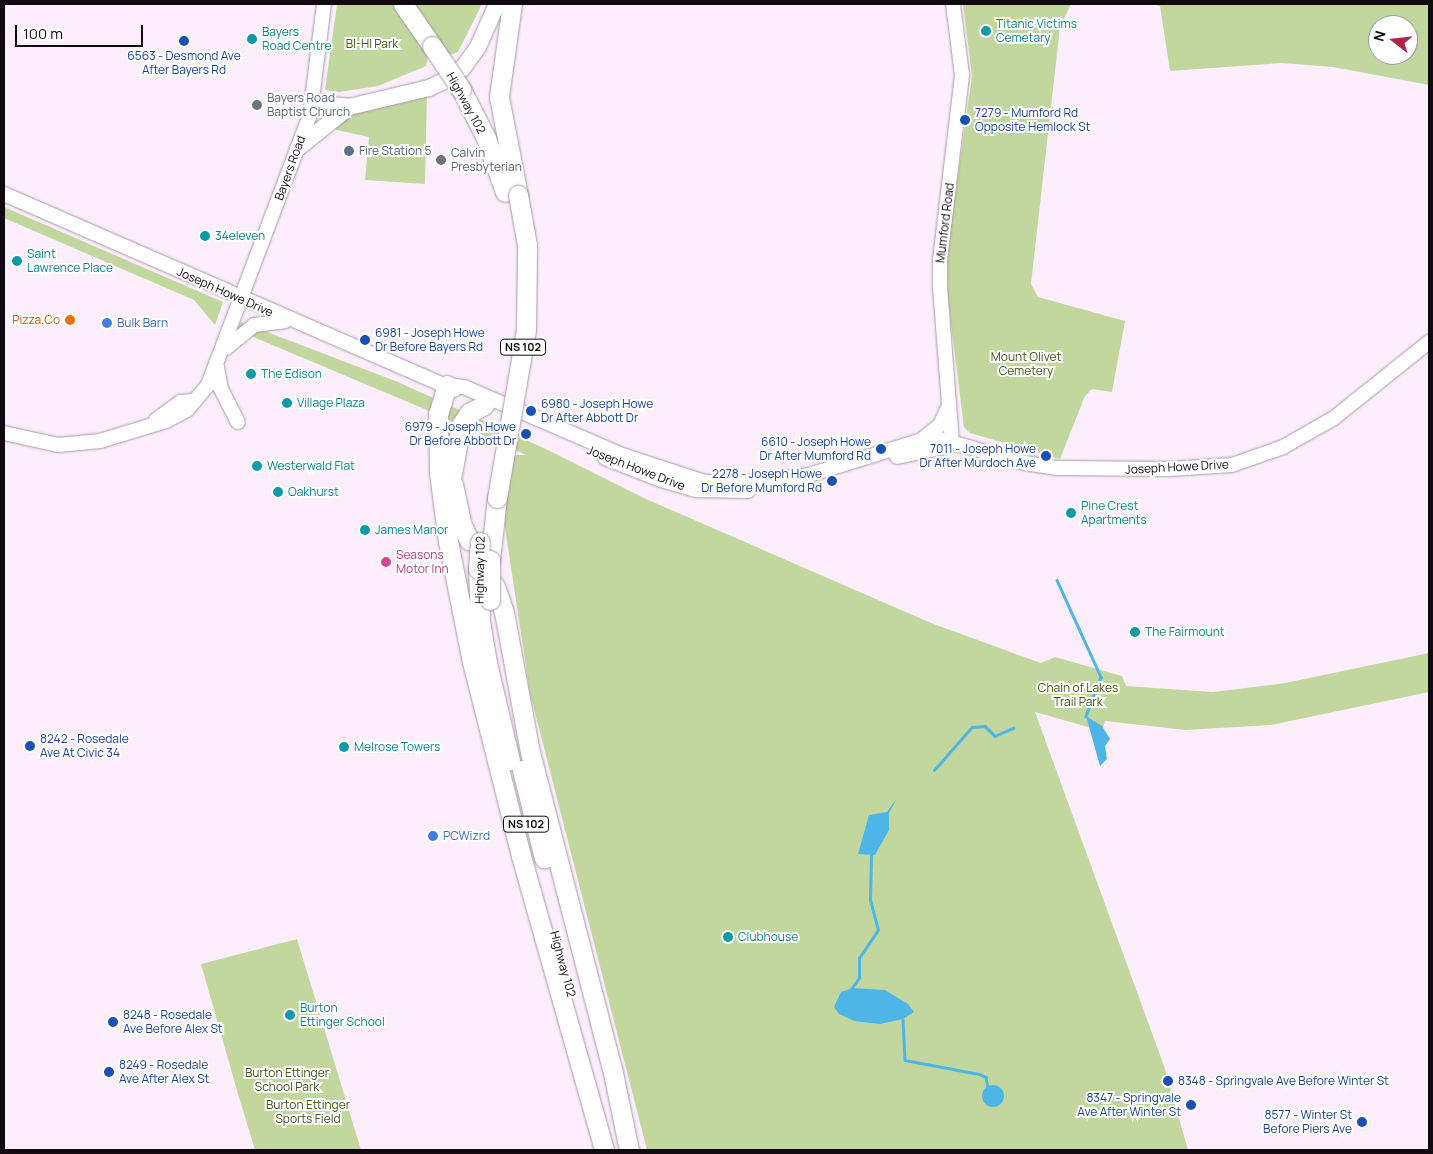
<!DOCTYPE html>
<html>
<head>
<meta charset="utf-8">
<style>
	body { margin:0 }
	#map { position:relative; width:1433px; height:1154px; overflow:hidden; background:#fceefd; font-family:Manrope,sans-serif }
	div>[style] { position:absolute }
	.green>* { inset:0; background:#c2d79e }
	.water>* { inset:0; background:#4eb6e7 }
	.round { border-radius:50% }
	.stream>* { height:2.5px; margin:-1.25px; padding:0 1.25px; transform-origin:1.25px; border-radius:1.25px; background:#4eb6e7 }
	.roads { filter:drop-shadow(0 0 1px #a898a9) drop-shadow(0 0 1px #a898a9) }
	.secondary>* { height:14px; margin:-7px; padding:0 7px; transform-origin:7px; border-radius:7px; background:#fff }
	.primary>* { height:16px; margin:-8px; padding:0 8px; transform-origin:8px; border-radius:8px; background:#fff }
	.highway>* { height:19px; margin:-9.5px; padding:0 9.5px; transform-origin:9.5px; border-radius:9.5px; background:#fff }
	.bridges { filter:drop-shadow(0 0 1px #a898a9) drop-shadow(0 0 1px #a898a9) }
	.highway-bridge>* { height:19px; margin:-9.5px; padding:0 9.5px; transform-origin:9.5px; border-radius:9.5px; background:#fff }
	.dots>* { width:14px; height:14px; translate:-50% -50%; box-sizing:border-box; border:2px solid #fff; border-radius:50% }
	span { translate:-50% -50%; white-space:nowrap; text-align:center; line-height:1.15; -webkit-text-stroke:4px #fff; paint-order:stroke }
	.shield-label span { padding:1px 4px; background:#fff; border:1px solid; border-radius:4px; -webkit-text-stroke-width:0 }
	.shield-label { font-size:11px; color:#100a10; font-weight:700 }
	.culture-label { font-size:12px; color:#0d838f }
	.left { translate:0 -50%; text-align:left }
	.park-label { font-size:12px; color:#425416 }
	.transit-label { font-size:12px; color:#164399 }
	.right { translate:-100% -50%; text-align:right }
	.worship-label { font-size:12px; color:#5b616d }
	.street-label { font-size:12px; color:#100a10 }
	.service-label { font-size:12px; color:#4e5e75 }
	.food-label { font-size:12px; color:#c56008 }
	.shop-label { font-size:12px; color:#366cbe }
	.hotel-label { font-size:12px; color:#b23c85 }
	.frame { position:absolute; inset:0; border:5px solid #100a10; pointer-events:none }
	.north { position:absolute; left:1368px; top:15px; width:50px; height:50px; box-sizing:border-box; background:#fff; border:1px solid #9f9d9f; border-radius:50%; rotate:286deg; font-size:14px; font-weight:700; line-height:20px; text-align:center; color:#100a10 }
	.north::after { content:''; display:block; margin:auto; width:18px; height:22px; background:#b42249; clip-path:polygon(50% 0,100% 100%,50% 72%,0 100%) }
	.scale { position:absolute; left:15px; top:25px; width:128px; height:22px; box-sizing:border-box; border:2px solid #100a10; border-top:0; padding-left:6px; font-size:15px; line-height:18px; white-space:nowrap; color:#100a10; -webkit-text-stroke:4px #fff; paint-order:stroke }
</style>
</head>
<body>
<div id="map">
	<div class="green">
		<div style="clip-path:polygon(337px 4px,395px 4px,428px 56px,426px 66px,378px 86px,339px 92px,325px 90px)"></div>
		<div style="clip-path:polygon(415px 4px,482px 4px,458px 52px,449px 55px)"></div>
		<div style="clip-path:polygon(963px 4px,1071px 4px,1060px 27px,1031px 284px,1038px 297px,1125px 321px,1112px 392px,1092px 389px,1085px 396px,1060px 459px,970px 433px,964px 427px,948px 301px,947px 254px,972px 76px)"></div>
		<div style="clip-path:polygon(evenodd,1151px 4px,1429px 4px,1429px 85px,1333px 67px,1281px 63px,1170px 71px,1160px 6px,1151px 4px,1378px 25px,1408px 25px,1408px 55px,1378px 55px,1378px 25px)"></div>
		<div style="clip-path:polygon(427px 94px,425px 184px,365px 180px,369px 137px,332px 129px,342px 116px)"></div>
		<div style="clip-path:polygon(4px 207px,223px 302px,215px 325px,194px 300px,4px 218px)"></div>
		<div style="clip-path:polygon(241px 322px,398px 382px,550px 451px,646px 499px,931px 623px,1041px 663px,1055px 657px,1122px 676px,1126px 686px,1213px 692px,1285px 683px,1429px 653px,1429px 692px,1271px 725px,1185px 730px,1105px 721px,1102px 731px,1035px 712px,1164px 1066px,1188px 1150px,647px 1150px,530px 693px,504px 521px,511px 455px,526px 455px,434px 413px,237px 330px)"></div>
		<div style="clip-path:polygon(297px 939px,361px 1150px,255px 1150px,238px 1094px,201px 964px)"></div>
	</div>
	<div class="water">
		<div style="clip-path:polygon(1086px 716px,1102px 726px,1110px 739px,1105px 746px,1107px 759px,1100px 766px)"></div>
		<div style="clip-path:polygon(897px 798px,889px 813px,889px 830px,875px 855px,858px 854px,869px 815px,887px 812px)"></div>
		<div style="clip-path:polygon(853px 988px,885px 990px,908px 1004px,914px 1012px,903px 1019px,880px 1024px,854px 1021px,839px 1014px,834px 1007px,841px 992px)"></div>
		<div class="round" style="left:982px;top:1085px;width:22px;height:22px"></div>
	</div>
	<div class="stream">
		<div style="left:1057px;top:580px;width:107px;rotate:65.6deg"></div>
		<div style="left:1101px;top:677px;width:42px;rotate:111deg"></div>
		<div style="left:934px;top:770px;width:57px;rotate:-48.5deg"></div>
		<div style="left:972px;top:727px;width:13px;rotate:-4deg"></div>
		<div style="left:985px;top:726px;width:14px;rotate:45deg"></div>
		<div style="left:995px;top:736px;width:20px;rotate:-24deg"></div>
		<div style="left:851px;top:989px;width:14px;rotate:-54deg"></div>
		<div style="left:859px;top:978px;width:20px;rotate:-90deg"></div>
		<div style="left:859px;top:958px;width:34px;rotate:-56deg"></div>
		<div style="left:878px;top:930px;width:31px;rotate:-105deg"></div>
		<div style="left:870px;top:900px;width:45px;rotate:-88.7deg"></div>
		<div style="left:903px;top:1019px;width:41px;rotate:87.2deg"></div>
		<div style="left:905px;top:1060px;width:75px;rotate:10.7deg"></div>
		<div style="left:979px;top:1074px;width:8px;rotate:23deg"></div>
		<div style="left:986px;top:1077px;width:11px;rotate:80deg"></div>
	</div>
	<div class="roads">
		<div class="secondary">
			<div style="left:4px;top:194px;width:491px;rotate:23.5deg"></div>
			<div style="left:226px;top:348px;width:36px;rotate:-39deg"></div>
			<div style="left:254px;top:325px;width:31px;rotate:-7deg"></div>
			<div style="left:217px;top:367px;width:22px;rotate:80deg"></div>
			<div style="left:221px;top:389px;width:37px;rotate:63deg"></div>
			<div style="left:447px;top:385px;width:17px;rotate:7deg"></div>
			<div style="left:464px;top:387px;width:172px;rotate:23.3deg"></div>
			<div style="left:622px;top:455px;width:87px;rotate:18deg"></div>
			<div style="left:705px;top:482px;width:32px;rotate:2deg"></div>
			<div style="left:737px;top:483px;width:72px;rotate:-6.3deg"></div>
			<div style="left:809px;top:475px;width:115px;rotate:-17.2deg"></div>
			<div style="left:919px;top:441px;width:21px;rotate:-5deg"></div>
			<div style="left:940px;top:439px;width:88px;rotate:15.8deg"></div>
			<div style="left:1025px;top:463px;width:32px;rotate:9deg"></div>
			<div style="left:1057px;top:468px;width:113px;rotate:0.5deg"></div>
			<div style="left:1170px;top:469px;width:62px;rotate:-3.7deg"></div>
			<div style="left:1232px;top:465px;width:54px;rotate:-19.4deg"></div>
			<div style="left:1283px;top:447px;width:59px;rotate:-29.6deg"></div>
			<div style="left:1334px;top:418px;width:122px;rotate:-38.7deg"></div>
			<div style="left:156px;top:420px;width:31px;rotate:-36deg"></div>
			<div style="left:181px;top:402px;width:12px;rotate:-5deg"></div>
			<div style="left:4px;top:433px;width:55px;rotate:12.5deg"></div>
			<div style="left:58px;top:445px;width:42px;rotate:-5.4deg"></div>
			<div style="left:100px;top:441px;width:69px;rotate:-16.9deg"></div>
			<div style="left:166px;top:421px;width:24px;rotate:-28deg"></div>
			<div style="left:187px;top:410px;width:33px;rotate:-50deg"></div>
			<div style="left:208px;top:385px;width:289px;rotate:-69.3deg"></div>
			<div style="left:310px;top:115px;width:112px;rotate:-82.8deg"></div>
			<div style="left:921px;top:440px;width:24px;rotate:-38deg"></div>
			<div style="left:940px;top:425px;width:21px;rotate:-65deg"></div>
			<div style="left:952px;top:443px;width:155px;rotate:-94.4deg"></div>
			<div style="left:940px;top:288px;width:28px;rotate:-90deg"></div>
			<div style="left:940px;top:260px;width:186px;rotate:-83.2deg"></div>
			<div style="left:962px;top:75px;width:72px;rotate:-97.2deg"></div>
			<div style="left:897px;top:457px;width:44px;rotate:-11.8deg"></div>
			<div style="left:940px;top:448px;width:13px;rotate:-23deg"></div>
			<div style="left:605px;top:458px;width:60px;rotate:21.4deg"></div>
			<div style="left:661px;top:480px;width:37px;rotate:16deg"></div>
			<div style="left:697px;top:490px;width:51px;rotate:1.1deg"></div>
		</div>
		<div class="primary">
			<div style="left:313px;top:103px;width:36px;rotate:6deg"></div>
			<div style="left:349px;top:107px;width:82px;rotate:-13.4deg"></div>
			<div style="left:429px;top:88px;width:19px;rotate:-25deg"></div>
			<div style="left:446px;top:80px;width:19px;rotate:-35deg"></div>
			<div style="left:462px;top:69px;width:27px;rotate:-54deg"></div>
			<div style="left:478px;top:47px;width:47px;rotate:-66.2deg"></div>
			<div style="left:298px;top:148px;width:65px;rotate:-38.8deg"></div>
		</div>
		<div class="highway">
			<div style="left:403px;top:4px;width:51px;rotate:55.4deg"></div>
			<div style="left:512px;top:4px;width:94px;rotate:98deg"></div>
			<div style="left:499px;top:97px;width:100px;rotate:79deg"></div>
			<div style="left:461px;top:89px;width:55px;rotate:63deg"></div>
			<div style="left:486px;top:138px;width:57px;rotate:70.6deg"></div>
			<div style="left:447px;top:385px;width:30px;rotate:107deg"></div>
			<div style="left:438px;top:414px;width:59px;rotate:89deg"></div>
			<div style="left:439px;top:473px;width:69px;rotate:82.5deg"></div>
			<div style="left:448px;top:541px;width:123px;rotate:78.8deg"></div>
			<div style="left:472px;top:662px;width:200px;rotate:75.8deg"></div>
			<div style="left:521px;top:856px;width:305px;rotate:74.2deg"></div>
			<div style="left:452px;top:474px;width:50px;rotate:-79.6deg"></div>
			<div style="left:461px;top:425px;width:14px;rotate:-56deg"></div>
			<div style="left:469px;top:413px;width:17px;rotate:-28deg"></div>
			<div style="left:453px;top:484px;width:40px;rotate:78deg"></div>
			<div style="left:461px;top:523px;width:19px;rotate:65deg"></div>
			<div style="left:490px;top:560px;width:62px;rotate:-83.6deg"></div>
			<div style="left:478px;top:569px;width:52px;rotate:87.8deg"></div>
			<div style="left:480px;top:621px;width:43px;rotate:80.5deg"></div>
			<div style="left:487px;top:663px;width:100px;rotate:76.7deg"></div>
			<div style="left:495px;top:586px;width:28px;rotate:71deg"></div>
			<div style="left:504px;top:612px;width:142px;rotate:79.5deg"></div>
			<div style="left:530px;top:752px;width:326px;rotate:75.5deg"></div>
			<div style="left:612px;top:1068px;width:84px;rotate:78.3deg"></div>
			<div style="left:522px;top:770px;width:91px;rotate:76deg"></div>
		</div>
	</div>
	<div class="bridges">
		<div class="highway-bridge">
			<div style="left:432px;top:46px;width:52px;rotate:56deg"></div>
			<div style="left:497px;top:498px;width:170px;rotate:-80.2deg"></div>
			<div style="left:526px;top:330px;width:85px;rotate:-89.3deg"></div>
			<div style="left:527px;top:245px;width:51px;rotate:-100.2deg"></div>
			<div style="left:478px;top:569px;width:27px;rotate:-86deg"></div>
			<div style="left:490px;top:600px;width:40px;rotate:-90deg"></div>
		</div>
	</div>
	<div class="dots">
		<div style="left:986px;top:31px;background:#0f9aa8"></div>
		<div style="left:252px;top:39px;background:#0f9aa8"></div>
		<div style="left:184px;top:41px;background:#1a4fb4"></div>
		<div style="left:257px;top:105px;background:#6b7280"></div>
		<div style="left:965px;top:120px;background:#1a4fb4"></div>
		<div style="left:349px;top:151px;background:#5c6f8a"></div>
		<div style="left:441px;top:160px;background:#6b7280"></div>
		<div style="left:205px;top:236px;background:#0f9aa8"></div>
		<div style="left:17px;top:261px;background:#0f9aa8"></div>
		<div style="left:70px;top:320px;background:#e8710a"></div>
		<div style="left:107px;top:323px;background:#3f7fe0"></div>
		<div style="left:365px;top:340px;background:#1a4fb4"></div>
		<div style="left:251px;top:374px;background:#0f9aa8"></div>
		<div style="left:287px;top:403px;background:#0f9aa8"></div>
		<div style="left:531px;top:411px;background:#1a4fb4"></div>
		<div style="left:526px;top:434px;background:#1a4fb4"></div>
		<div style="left:881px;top:449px;background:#1a4fb4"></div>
		<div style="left:1046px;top:456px;background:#1a4fb4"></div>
		<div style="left:257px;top:466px;background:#0f9aa8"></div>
		<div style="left:832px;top:481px;background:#1a4fb4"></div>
		<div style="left:278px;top:492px;background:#0f9aa8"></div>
		<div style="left:1071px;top:513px;background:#0f9aa8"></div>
		<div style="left:365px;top:530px;background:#0f9aa8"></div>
		<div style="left:386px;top:562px;background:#d1479c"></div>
		<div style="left:1135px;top:632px;background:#0f9aa8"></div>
		<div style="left:30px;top:746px;background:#1a4fb4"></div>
		<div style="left:344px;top:747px;background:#0f9aa8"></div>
		<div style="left:433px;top:836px;background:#3f7fe0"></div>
		<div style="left:728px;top:937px;background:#0f9aa8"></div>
		<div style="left:290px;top:1015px;background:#0f9aa8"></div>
		<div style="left:113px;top:1022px;background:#1a4fb4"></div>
		<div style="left:109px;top:1072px;background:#1a4fb4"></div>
		<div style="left:1168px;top:1081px;background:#1a4fb4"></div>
		<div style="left:1191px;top:1105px;background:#1a4fb4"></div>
		<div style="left:1362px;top:1122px;background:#1a4fb4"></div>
	</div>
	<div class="shield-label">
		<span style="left:523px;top:347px">NS 102</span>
		<span style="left:526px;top:824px">NS 102</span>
	</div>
	<div class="culture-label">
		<span class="left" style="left:996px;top:31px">Titanic Victims<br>Cemetary</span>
		<span class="left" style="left:262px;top:39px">Bayers<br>Road Centre</span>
		<span class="left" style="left:215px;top:236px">34eleven</span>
		<span class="left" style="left:27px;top:261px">Saint<br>Lawrence Place</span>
		<span class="left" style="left:261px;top:374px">The Edison</span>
		<span class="left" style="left:297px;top:403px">Village Plaza</span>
		<span class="left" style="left:267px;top:466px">Westerwald Flat</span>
		<span class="left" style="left:288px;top:492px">Oakhurst</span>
		<span class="left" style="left:1081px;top:513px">Pine Crest<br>Apartments</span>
		<span class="left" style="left:375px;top:530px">James Manor</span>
		<span class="left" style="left:1145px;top:632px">The Fairmount</span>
		<span class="left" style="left:354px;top:747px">Melrose Towers</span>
		<span class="left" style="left:738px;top:937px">Clubhouse</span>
		<span class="left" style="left:300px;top:1015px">Burton<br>Ettinger School</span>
	</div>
	<div class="park-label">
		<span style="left:372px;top:44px">BI-HI Park</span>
		<span style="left:1026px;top:364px">Mount Olivet<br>Cemetery</span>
		<span style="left:1078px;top:695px">Chain of Lakes<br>Trail Park</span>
		<span style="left:287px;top:1080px">Burton Ettinger<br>School Park</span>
		<span style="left:308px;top:1112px">Burton Ettinger<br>Sports Field</span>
	</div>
	<div class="transit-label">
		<span style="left:184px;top:63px">6563 - Desmond Ave<br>After Bayers Rd</span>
		<span class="left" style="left:975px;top:120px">7279 - Mumford Rd<br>Opposite Hemlock St</span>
		<span class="left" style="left:375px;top:340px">6981 - Joseph Howe<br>Dr Before Bayers Rd</span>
		<span class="left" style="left:541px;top:411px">6980 - Joseph Howe<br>Dr After Abbott Dr</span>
		<span class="right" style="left:516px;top:434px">6979 - Joseph Howe<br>Dr Before Abbott Dr</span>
		<span class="right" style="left:871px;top:449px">6610 - Joseph Howe<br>Dr After Mumford Rd</span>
		<span class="right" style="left:1036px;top:456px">7011 - Joseph Howe<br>Dr After Murdoch Ave</span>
		<span class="right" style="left:822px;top:481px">2278 - Joseph Howe<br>Dr Before Mumford Rd</span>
		<span class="left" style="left:40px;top:746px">8242 - Rosedale<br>Ave At Civic 34</span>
		<span class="left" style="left:123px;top:1022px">8248 - Rosedale<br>Ave Before Alex St</span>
		<span class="left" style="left:119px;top:1072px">8249 - Rosedale<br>Ave After Alex St</span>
		<span class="left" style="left:1178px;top:1081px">8348 - Springvale Ave Before Winter St</span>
		<span class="right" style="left:1181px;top:1105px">8347 - Springvale<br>Ave After Winter St</span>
		<span class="right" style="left:1352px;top:1122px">8577 - Winter St<br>Before Piers Ave</span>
	</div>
	<div class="worship-label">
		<span class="left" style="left:267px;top:105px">Bayers Road<br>Baptist Church</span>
		<span class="left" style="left:451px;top:160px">Calvin<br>Presbyterian</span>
	</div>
	<div class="street-label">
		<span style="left:466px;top:103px;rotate:61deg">Highway 102</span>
		<span style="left:290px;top:168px;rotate:-70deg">Bayers Road</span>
		<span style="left:945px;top:223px;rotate:-83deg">Mumford Road</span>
		<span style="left:225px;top:292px;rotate:24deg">Joseph Howe Drive</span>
		<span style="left:1177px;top:467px;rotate:-3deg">Joseph Howe Drive</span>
		<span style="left:636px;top:468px;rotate:21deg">Joseph Howe Drive</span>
		<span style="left:480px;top:570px;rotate:-89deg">Highway 102</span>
		<span style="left:563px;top:964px;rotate:75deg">Highway 102</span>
	</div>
	<div class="service-label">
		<span class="left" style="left:359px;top:151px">Fire Station 5</span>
	</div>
	<div class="food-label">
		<span class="right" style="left:60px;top:320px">Pizza.Co</span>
	</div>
	<div class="shop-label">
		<span class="left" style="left:117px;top:323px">Bulk Barn</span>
		<span class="left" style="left:443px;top:836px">PCWizrd</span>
	</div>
	<div class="hotel-label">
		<span class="left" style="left:396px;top:562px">Seasons<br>Motor Inn</span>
	</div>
	<div class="frame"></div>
	<div class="north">N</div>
	<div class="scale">100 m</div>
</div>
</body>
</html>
